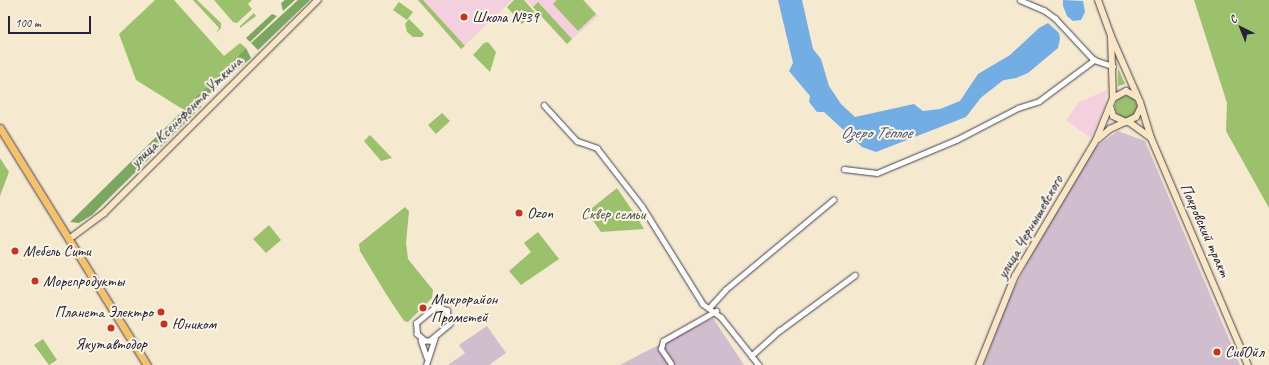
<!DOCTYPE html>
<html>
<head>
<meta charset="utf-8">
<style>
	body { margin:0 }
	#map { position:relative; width:1269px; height:365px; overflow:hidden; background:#f5e9d0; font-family:Caveat,sans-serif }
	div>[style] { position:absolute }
	.built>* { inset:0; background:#f4cfdd }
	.industrial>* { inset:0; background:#d0bdcd }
	.green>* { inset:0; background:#9bc16c }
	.round { border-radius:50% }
	.forest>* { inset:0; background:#7ca760 }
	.water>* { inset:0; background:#72aee3 }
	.canal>* { height:6px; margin:-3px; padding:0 3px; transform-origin:3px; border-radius:3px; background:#72aee3 }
	.roads { filter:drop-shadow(0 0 1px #424051) drop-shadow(0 0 1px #424051) }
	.street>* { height:4.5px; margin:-2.25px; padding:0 2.25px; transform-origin:2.25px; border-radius:2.25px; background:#fff }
	.secondary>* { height:6px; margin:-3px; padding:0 3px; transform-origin:3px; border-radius:3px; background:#fbe6c4 }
	.primary>* { height:7px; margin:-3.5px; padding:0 3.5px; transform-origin:3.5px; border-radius:3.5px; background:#f6c16b }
	.dots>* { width:11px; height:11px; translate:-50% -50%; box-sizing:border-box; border:2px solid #fcf5e5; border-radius:50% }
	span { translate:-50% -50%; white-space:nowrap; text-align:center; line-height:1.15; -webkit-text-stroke:4px #fcf5e5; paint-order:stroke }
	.poi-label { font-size:16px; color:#22223b }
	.left { translate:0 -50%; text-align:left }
	.right { translate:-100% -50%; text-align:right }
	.street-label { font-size:16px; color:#22223b }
	.park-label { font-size:16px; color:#4c5a4c }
	.water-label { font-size:17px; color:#3e5376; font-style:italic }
	.north { position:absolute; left:1221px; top:8px; width:40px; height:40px; -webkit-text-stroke:3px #fcf5e5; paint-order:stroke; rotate:317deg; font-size:11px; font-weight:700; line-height:16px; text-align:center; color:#22223b }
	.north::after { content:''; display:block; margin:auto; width:14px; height:18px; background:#22223b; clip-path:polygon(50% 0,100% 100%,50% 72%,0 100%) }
	.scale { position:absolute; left:8px; top:16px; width:83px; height:18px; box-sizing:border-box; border:2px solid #22223b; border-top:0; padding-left:5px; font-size:12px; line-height:14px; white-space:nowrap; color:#22223b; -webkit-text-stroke:3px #fcf5e5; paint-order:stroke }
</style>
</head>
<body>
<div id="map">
	<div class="built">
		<div style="clip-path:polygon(418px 0,512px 0,461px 49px)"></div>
		<div style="clip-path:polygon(526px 0,585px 0,598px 16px,567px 44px)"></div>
		<div style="clip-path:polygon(1107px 90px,1104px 108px,1091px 138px,1066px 120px,1079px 102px)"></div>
	</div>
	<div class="industrial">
		<div style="clip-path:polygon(1118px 131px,1145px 141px,1240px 365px,984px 365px,1007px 302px,1033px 252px,1094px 148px)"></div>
		<div style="clip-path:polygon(713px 318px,744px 365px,620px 365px,641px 354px)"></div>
		<div style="clip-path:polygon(487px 326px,506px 353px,489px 365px,448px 365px,465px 353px,459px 345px)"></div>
	</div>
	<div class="green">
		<div style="clip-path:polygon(155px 0,174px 0,224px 56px,240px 43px,246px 48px,184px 110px,136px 80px,119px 34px)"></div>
		<div style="clip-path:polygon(193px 0,197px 0,221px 23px,221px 28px,216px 33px,219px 28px)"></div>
		<div style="clip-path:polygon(214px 0,252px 0,248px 4px,252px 9px,237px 23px,233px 22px)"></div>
		<div style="clip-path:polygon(418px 0,423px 0,465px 46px,461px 49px)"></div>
		<div style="clip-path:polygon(514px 0,524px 0,540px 18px,528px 18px,522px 24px,507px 7px)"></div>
		<div style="clip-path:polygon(557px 0,583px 0,596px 14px,578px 31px,553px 4px)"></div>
		<div style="clip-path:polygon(1194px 0,1269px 0,1269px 208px,1226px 131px,1227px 103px)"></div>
		<div style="clip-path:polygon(399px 2px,413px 12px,407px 20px,393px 10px)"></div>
		<div style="clip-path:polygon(538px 2px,572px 39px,567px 44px,533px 7px)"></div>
		<div style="clip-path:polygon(254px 13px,256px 16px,240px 28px,240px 26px)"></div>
		<div style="clip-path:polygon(409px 19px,424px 34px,422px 37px,413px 37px,407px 32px,405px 24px)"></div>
		<div style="clip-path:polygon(488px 42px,496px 52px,490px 72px,473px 55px,484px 43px)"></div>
		<div style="clip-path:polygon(1118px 68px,1125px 84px,1118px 86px)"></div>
		<div class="round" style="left:1115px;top:96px;width:22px;height:22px"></div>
		<div style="clip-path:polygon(442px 113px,450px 121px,436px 134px,428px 125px)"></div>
		<div style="clip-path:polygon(370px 135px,392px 158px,381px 161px,364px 141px)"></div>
		<div style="clip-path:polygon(0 158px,9px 172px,0 196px)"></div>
		<div style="clip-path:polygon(617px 188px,638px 219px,644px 229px,601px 232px,587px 212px)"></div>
		<div style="clip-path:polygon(405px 207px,409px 211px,406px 243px,408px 259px,433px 290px,432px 298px,408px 322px,404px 321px,386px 294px,360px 251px,359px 244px)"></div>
		<div style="clip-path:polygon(269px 225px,281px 240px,266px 253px,253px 239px)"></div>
		<div style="clip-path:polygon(538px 232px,559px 259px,521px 285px,509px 271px,531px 252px,524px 243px)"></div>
		<div style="clip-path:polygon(43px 339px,57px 360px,49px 365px,34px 345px)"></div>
	</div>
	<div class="forest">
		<div style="clip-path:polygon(285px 0,295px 0,283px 11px,281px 3px)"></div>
		<div style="clip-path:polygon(298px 0,310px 0,258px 50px,251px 43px)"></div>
		<div style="clip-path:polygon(272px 14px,277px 16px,250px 42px,246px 38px)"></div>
		<div style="clip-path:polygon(246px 48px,251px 58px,208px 95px,201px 107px,92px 215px,79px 223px,70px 222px)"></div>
	</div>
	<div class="water">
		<div style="clip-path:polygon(778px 0,802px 0,813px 49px,821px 59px,829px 86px,841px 104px,855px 117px,914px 104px,923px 111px,940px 109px,960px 101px,978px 74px,1010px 55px,1039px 28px,1048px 23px,1059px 33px,1060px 39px,1058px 48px,1028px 73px,1016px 78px,993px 82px,966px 117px,876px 152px,862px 147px,824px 112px,817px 112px,809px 102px,810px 96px,789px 71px,793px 63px)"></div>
		<div style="clip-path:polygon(1063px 0,1083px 1px,1085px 12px,1081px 20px,1073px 21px,1067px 16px,1063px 6px)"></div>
	</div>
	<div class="canal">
		<div style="left:977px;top:97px;width:33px;rotate:-38deg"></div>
	</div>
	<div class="roads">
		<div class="street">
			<div style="left:1020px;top:0;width:26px;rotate:23deg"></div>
			<div style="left:1044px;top:10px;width:14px;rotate:36deg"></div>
			<div style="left:1055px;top:18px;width:57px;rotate:47.1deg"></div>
			<div style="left:1094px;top:60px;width:20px;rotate:18deg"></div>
			<div style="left:544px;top:105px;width:49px;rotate:47.5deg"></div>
			<div style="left:577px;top:141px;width:21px;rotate:19deg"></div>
			<div style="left:597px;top:148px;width:73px;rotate:52.2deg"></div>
			<div style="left:642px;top:206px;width:115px;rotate:58.1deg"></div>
			<div style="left:703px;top:304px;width:22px;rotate:36deg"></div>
			<div style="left:721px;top:317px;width:61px;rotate:51.6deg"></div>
			<div style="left:844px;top:169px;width:33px;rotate:7deg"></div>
			<div style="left:877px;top:173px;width:86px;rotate:-22.7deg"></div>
			<div style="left:956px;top:140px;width:70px;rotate:-27.3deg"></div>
			<div style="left:1018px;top:108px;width:22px;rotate:-18deg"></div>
			<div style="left:1039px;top:101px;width:69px;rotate:-36.7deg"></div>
			<div style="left:436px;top:306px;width:12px;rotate:20deg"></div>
			<div style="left:447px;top:310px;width:14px;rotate:78deg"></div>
			<div style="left:450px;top:324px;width:26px;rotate:140deg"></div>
			<div style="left:430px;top:341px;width:5px;rotate:180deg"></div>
			<div style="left:425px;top:341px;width:11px;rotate:-139deg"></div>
			<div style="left:417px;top:334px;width:11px;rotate:-95deg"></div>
			<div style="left:416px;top:323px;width:26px;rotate:-40deg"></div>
			<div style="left:709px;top:308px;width:24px;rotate:-48deg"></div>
			<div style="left:725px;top:290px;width:141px;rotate:-39.8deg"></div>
			<div style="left:421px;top:340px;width:18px;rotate:71deg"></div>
			<div style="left:751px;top:356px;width:38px;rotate:-42deg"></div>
			<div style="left:779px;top:331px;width:94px;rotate:-36.4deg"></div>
			<div style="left:671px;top:364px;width:18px;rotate:-124deg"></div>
			<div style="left:661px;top:349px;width:8px;rotate:-76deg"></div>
			<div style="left:663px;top:341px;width:61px;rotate:-29.5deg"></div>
			<div style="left:426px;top:365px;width:28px;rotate:-72deg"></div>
		</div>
		<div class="secondary">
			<div style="left:1098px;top:0;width:38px;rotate:70deg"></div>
			<div style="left:1111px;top:36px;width:62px;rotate:88.2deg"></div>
			<div style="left:1111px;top:36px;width:72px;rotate:66.3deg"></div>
			<div style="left:1140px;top:102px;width:38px;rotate:73deg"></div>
			<div style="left:1151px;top:138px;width:247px;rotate:66.9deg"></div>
			<div style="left:1110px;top:106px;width:10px;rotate:73deg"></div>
			<div style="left:1113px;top:116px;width:14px;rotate:25deg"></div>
			<div style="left:1126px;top:122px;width:11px;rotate:-27deg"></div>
			<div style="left:1136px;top:117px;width:11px;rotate:-63deg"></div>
			<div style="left:1129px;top:122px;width:27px;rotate:36deg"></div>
			<div style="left:1098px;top:139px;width:16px;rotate:-40deg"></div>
			<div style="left:1110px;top:129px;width:17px;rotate:-25deg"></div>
			<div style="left:69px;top:239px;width:44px;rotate:-36.6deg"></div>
			<div style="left:104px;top:213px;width:302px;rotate:-44.9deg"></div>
			<div style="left:979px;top:365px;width:96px;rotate:-68deg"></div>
			<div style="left:1015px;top:276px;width:158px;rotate:-59.2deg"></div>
			<div style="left:1096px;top:140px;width:45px;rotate:-68deg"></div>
			<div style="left:1113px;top:98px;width:15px;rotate:-28deg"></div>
			<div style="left:1126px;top:91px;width:13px;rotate:29deg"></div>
		</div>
		<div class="primary">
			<div style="left:0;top:128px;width:279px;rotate:58.2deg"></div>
		</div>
	</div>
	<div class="dots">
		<div style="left:464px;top:17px;background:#c8321e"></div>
		<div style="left:519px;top:213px;background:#c8321e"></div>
		<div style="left:15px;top:251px;background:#c8321e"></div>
		<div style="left:35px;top:281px;background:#c8321e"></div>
		<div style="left:423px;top:308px;background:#c8321e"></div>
		<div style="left:161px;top:312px;background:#c8321e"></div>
		<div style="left:164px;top:324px;background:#c8321e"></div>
		<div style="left:111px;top:328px;background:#c8321e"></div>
		<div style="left:1217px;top:352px;background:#c8321e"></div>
	</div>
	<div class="poi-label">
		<span class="left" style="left:472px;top:17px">Школа №39</span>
		<span class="left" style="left:527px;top:213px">Ozon</span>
		<span class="left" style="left:23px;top:251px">Мебель Сити</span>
		<span class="left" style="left:43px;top:281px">Морепродукты</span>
		<span class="left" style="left:431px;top:308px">Микрорайон<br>Прометей</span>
		<span class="right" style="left:153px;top:312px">Планета Электро</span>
		<span class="left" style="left:172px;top:324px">Юником</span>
		<span style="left:111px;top:344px">Якутавтодор</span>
		<span class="left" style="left:1225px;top:352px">СибОйл</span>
	</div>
	<div class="street-label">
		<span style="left:186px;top:112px;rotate:-45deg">улица Ксенофонта Уткина</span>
		<span style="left:1030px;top:227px;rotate:-60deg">улица Чернышевского</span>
		<span style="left:1205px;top:230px;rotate:66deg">Покровский тракт</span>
	</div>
	<div class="park-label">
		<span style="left:613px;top:214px">Сквер семьи</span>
	</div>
	<div class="water-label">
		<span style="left:876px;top:133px">Озеро Тёплое</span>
	</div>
	<div class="north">С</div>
	<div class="scale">100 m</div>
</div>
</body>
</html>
